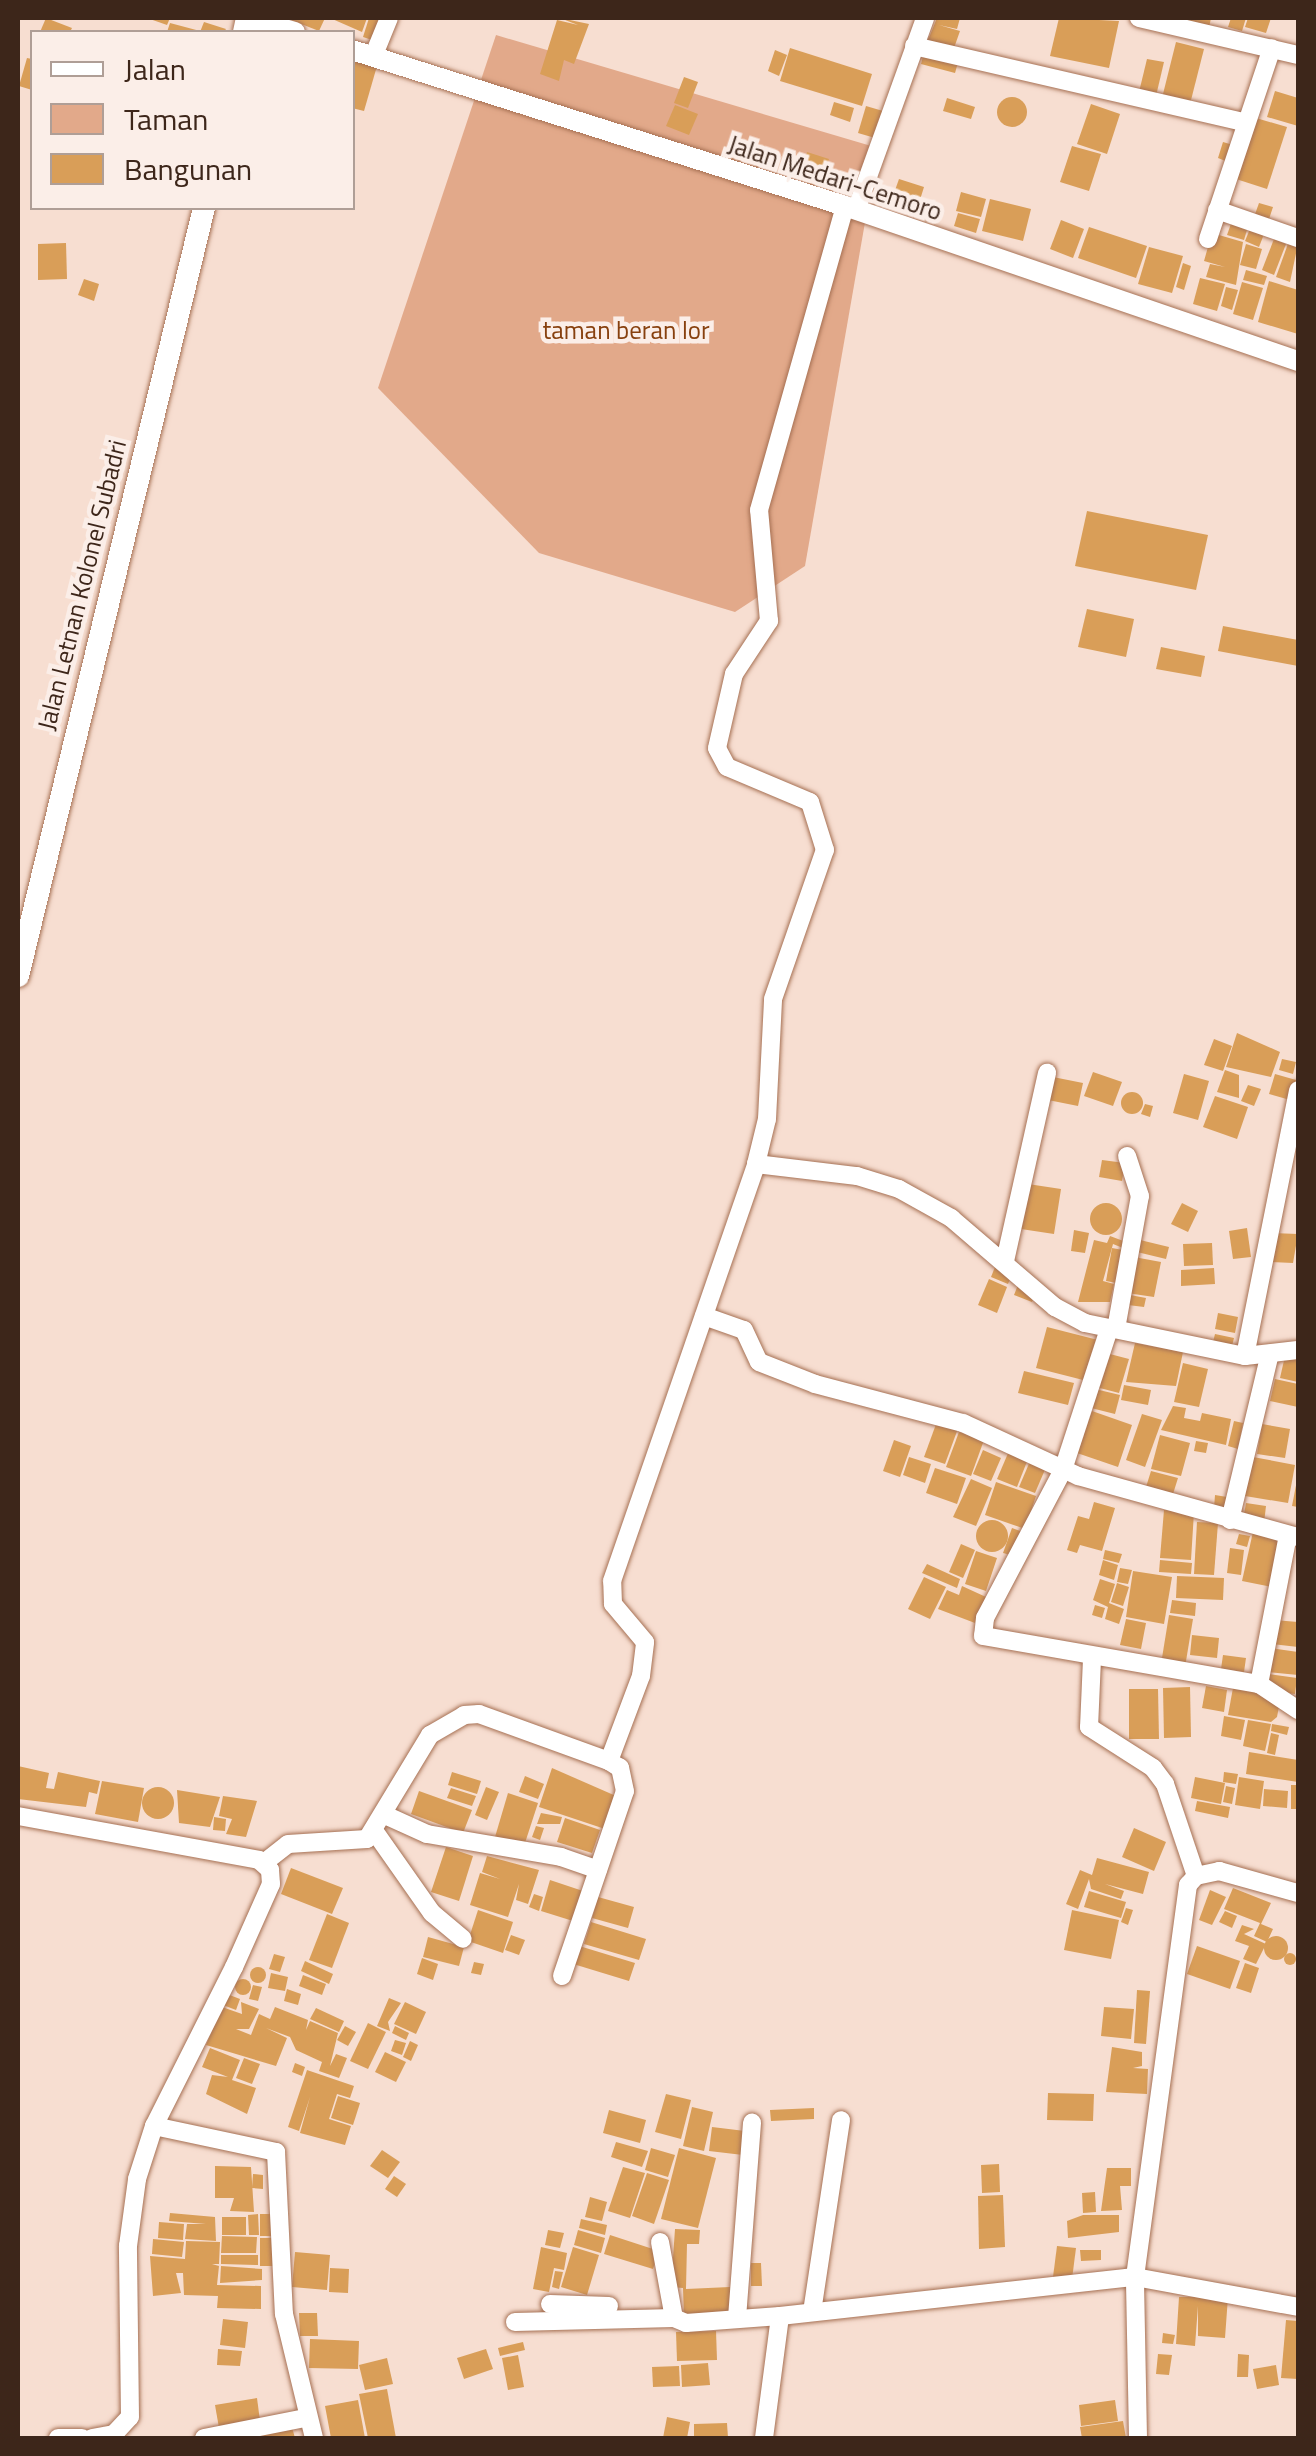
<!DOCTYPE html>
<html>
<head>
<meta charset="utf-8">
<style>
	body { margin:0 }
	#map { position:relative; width:1316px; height:2456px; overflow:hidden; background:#f7ded1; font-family:"Titillium Web",sans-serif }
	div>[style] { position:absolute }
	.green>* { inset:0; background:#e2a98a }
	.building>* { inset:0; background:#d99e58 }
	.round { border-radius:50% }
	.roads { filter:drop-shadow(0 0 2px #a67053) drop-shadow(0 0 2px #a67053) }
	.minor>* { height:18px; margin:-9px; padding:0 9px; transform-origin:9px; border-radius:9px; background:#fff }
	.tertiary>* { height:20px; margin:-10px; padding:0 10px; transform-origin:10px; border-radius:10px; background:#fff }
	.secondary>* { height:22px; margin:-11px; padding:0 11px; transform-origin:11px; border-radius:11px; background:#fff }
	span { translate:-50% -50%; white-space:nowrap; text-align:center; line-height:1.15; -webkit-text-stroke:9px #fbeee8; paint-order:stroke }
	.street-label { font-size:25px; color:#3d261a }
	.park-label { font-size:25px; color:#87400e }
	.frame { position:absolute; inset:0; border:20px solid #3d261a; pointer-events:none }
	.legend { position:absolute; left:30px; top:30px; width:325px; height:180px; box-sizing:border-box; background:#fbeee8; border:2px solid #af9e96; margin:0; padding:12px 18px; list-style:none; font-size:30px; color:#3d261a }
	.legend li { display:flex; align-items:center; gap:20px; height:50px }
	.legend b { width:50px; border:2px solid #af9e96 }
</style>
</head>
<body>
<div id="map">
	<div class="green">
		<div style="clip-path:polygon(496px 35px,878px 148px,805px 566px,735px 612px,539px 553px,378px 388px)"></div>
	</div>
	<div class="building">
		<div style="clip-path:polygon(46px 18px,72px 28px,70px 32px,40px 32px)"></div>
		<div style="clip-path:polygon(147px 18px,170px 18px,167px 25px)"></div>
		<div style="clip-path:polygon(286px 18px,325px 18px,319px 31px)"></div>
		<div style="clip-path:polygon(330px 18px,367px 18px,362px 32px)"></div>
		<div style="clip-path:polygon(369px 18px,386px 18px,378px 42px,363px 37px)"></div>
		<div style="clip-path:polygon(560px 18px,589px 24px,574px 64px,564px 60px,559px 81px,540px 74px,557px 20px,578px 25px)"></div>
		<div style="clip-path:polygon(937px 18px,960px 18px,957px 29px,939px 25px,960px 31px,954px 48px,928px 40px)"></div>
		<div style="clip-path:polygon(1059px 18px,1119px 21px,1109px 68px,1050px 56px)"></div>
		<div style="clip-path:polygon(1189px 18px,1211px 18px,1209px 28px,1187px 23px)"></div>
		<div style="clip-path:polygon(1231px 18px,1246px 18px,1242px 31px,1228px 27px)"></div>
		<div style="clip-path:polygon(1248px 18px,1271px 18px,1266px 33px,1245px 27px)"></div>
		<div style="clip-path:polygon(204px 22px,226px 29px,224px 32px,200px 32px)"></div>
		<div style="clip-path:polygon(170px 23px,200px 31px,200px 32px,167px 32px)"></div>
		<div style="clip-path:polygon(1176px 42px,1204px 49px,1190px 104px,1162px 98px)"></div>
		<div style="clip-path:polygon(790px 48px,872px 74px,862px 106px,780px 81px)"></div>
		<div style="clip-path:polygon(925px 49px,959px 59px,955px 73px,921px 64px)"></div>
		<div style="clip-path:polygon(775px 50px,787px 55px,779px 76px,768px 71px)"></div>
		<div style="clip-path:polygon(27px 58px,32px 59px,32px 90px,19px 86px)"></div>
		<div style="clip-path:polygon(352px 59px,377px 66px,364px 111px,352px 108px)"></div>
		<div style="clip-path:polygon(1147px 59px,1164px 62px,1156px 96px,1139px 92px)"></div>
		<div style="clip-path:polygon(684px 77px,698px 82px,688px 108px,674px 103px)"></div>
		<div style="clip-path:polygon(1275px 91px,1298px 98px,1298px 126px,1267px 117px)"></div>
		<div class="round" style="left:997px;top:97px;width:30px;height:30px"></div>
		<div style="clip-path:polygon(947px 98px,975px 107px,971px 119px,943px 111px)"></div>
		<div style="clip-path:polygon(834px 102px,854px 108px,850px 122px,830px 115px)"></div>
		<div style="clip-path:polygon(1091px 104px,1120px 114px,1107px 154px,1077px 144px)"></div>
		<div style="clip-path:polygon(675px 105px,698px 114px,689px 135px,666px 126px)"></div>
		<div style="clip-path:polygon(866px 106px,883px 111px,875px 138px,858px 133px)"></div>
		<div style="clip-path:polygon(1256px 118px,1287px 127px,1267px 189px,1236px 179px)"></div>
		<div style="clip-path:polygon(1223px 142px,1233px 145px,1228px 162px,1218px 158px)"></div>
		<div style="clip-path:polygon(1072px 146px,1101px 154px,1089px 191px,1060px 182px)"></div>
		<div style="clip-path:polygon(807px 152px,829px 159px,819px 186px,798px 179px)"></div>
		<div style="clip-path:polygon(899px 179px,924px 187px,919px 203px,893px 196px)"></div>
		<div style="clip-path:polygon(961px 192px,986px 199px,981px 217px,956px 211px)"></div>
		<div style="clip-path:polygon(990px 199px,1031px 209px,1023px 241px,982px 231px)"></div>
		<div style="clip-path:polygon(1259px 203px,1273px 207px,1268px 222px,1254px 217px)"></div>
		<div style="clip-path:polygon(905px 204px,922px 209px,920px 216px,903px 210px)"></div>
		<div style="clip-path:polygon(958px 213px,980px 219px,976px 233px,954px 226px)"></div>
		<div style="clip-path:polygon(1233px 218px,1249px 223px,1244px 240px,1227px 235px)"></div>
		<div style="clip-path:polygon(1061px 220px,1084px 229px,1073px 258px,1050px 249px)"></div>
		<div style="clip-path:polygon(1252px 224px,1266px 229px,1259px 247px,1245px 241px)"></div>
		<div style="clip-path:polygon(1089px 227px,1147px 246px,1136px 278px,1078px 258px)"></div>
		<div style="clip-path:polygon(1212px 233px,1243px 242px,1236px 285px,1206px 277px,1210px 264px,1225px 267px,1204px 261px)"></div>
		<div style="clip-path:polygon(1274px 239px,1286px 244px,1274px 275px,1262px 270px)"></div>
		<div style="clip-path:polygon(1289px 241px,1298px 244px,1290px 282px,1276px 277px)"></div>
		<div style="clip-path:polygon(66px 243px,67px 279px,38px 280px,38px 244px)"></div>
		<div style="clip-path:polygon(1246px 244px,1262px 249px,1256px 269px,1240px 265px)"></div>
		<div style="clip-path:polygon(1149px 247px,1183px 256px,1172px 293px,1138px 284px)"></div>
		<div style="clip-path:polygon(1183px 263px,1191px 266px,1184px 290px,1176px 287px)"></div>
		<div style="clip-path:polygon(1246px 270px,1267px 276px,1264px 285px,1243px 280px)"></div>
		<div style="clip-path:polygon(1200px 278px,1225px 284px,1217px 311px,1193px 304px)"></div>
		<div style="clip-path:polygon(84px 279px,99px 284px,94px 301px,78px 295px)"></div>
		<div style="clip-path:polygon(1269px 281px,1298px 290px,1298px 334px,1258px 322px)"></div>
		<div style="clip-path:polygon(1242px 282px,1263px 288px,1253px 320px,1233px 314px)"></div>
		<div style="clip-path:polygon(1226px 287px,1238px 290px,1232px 310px,1221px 306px)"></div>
		<div style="clip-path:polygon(1087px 511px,1208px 535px,1196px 590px,1075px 566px)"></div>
		<div style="clip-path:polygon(1087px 609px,1134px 619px,1126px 657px,1078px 647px)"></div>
		<div style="clip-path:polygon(1223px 626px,1298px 640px,1298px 666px,1218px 651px)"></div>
		<div style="clip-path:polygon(1161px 647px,1205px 656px,1201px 677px,1156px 669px)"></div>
		<div style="clip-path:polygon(1237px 1033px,1280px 1052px,1271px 1077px,1226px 1067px)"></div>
		<div style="clip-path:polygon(1214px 1039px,1232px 1046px,1223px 1071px,1204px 1065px)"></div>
		<div style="clip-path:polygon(1282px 1059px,1296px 1062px,1293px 1074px,1279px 1070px)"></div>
		<div style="clip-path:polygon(1225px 1070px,1239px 1075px,1239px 1098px,1217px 1092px)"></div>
		<div style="clip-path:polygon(1093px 1072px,1122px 1082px,1113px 1106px,1084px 1096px)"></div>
		<div style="clip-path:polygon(1184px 1074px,1209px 1081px,1198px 1120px,1173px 1113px)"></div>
		<div style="clip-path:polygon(1275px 1074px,1296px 1080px,1290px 1100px,1269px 1094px)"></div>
		<div style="clip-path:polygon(1053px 1077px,1083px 1083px,1078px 1106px,1048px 1100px)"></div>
		<div style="clip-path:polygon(1248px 1085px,1261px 1089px,1254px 1106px,1241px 1101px)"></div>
		<div class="round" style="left:1121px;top:1092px;width:22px;height:22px"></div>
		<div style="clip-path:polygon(1215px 1096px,1248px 1107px,1237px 1139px,1203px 1127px)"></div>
		<div style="clip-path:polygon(1145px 1104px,1153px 1106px,1150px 1117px,1141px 1114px)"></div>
		<div style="clip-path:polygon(1102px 1160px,1125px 1163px,1122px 1181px,1099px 1177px)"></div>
		<div style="clip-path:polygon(1028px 1184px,1061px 1189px,1054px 1234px,1021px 1229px)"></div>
		<div class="round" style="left:1090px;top:1203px;width:32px;height:32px"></div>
		<div style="clip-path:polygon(1182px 1203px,1198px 1211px,1188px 1232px,1171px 1224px)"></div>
		<div style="clip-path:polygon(1247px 1228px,1251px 1257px,1233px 1259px,1229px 1231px)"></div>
		<div style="clip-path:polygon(1074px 1230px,1089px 1233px,1085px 1253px,1071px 1251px)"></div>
		<div style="clip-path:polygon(1272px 1233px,1298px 1234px,1293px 1263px,1271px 1262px)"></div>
		<div style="clip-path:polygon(1110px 1236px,1126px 1242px,1123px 1248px,1113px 1244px,1103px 1281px,1114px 1284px,1110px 1302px,1078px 1302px,1094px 1240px,1107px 1243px)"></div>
		<div style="clip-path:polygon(1140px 1240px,1169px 1247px,1166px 1259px,1137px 1252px)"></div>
		<div style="clip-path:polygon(1212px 1243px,1213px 1265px,1184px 1266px,1183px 1244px)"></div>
		<div style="clip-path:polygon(1112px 1248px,1128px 1251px,1122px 1284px,1106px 1281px)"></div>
		<div style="clip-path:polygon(1134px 1257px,1161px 1262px,1154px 1297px,1127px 1293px)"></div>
		<div style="clip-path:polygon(995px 1267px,1012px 1275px,1008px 1284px,991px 1277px)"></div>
		<div style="clip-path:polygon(1214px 1268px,1215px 1284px,1181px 1286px,1181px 1270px)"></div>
		<div style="clip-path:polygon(989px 1279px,1007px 1287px,997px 1313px,978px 1305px)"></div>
		<div style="clip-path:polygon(1018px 1285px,1036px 1292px,1032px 1302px,1014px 1295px)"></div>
		<div style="clip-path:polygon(1130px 1295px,1146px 1298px,1144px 1307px,1128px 1305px)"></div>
		<div style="clip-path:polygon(1218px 1313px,1238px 1317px,1235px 1333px,1215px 1329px)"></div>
		<div style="clip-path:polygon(1047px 1327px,1102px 1341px,1091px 1382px,1036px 1368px)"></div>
		<div style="clip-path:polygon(1215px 1334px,1234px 1338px,1231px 1350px,1212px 1346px)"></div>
		<div style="clip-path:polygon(1135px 1343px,1183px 1352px,1176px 1386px,1126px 1382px)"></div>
		<div style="clip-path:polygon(1106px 1353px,1129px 1359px,1119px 1393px,1096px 1387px)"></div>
		<div style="clip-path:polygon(1285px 1356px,1298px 1359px,1298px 1382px,1280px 1378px)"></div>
		<div style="clip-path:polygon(1183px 1363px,1208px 1369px,1199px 1407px,1174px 1402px)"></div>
		<div style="clip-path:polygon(1024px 1371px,1074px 1383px,1068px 1405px,1018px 1393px)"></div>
		<div style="clip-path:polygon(1275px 1379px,1298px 1384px,1298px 1407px,1270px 1401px)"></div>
		<div style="clip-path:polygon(1124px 1385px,1151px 1390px,1148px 1405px,1121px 1400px)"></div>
		<div style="clip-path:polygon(1095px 1389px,1120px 1395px,1115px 1414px,1091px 1408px)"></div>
		<div style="clip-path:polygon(1173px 1406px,1186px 1408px,1184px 1418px,1200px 1421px,1202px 1413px,1231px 1419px,1226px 1445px,1161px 1430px)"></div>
		<div style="clip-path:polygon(1092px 1411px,1132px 1425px,1118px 1467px,1077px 1453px)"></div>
		<div style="clip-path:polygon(1142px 1414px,1162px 1420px,1145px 1467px,1126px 1460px)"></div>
		<div style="clip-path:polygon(939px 1416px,960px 1423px,945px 1464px,924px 1457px)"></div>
		<div style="clip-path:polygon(1234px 1421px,1243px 1423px,1238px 1449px,1228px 1446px)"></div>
		<div style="clip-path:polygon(1262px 1424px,1290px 1429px,1285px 1458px,1257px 1454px)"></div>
		<div style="clip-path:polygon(959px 1432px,984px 1440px,971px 1476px,946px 1467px)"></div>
		<div style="clip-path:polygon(1160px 1435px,1190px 1443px,1181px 1476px,1151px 1469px)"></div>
		<div style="clip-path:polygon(894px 1440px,911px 1446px,900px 1477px,883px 1471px)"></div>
		<div style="clip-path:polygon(1196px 1441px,1208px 1443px,1206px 1453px,1194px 1451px)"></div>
		<div style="clip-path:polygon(983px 1450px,1001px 1458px,991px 1481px,973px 1474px)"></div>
		<div style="clip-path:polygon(1009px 1451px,1028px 1459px,1017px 1487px,997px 1479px)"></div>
		<div style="clip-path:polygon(909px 1457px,931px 1464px,925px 1483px,903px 1475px)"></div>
		<div style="clip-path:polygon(1253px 1457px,1295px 1465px,1288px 1503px,1245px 1496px)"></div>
		<div style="clip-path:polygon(1031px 1459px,1047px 1465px,1035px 1493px,1019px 1487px)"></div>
		<div style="clip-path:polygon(935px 1468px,966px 1478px,957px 1504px,926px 1493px)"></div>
		<div style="clip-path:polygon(1151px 1471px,1178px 1478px,1173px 1494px,1146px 1487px)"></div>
		<div style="clip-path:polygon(971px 1479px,992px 1488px,976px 1526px,953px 1517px)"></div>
		<div style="clip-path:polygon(1297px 1480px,1298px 1480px,1298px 1507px,1292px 1506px)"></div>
		<div style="clip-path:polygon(996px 1482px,1036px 1496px,1025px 1529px,985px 1515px)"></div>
		<div style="clip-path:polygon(1215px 1495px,1227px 1497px,1226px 1509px,1214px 1508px)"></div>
		<div style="clip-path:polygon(1094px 1502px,1115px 1508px,1102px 1551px,1080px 1545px,1077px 1553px,1067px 1550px,1078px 1516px,1089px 1519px)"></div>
		<div style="clip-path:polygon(1246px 1503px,1266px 1506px,1264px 1523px,1243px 1520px)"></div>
		<div style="clip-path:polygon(1164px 1510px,1194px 1512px,1191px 1560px,1160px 1558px)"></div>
		<div class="round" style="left:976px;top:1520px;width:32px;height:32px"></div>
		<div style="clip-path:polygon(1197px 1522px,1218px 1523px,1214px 1575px,1194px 1574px)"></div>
		<div style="clip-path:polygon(1012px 1528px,1023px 1532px,1014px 1556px,1003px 1553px)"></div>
		<div style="clip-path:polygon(1253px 1532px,1283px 1539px,1272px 1587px,1242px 1581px)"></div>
		<div style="clip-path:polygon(1239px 1534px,1250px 1536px,1247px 1547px,1236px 1544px)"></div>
		<div style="clip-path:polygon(961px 1544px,975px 1550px,963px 1578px,949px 1572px)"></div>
		<div style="clip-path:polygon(1230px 1548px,1244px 1550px,1241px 1575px,1227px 1573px)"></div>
		<div style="clip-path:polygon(1105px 1550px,1122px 1554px,1119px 1563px,1103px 1559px)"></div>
		<div style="clip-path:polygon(976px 1551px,997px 1558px,986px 1591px,965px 1584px)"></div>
		<div style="clip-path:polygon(1103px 1560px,1118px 1565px,1114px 1580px,1099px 1575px)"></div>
		<div style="clip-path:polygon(1160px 1560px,1192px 1563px,1191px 1574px,1159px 1572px)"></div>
		<div style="clip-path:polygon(927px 1564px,960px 1579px,957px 1588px,922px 1573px)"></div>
		<div style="clip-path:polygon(1120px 1568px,1132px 1570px,1128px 1584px,1117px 1582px)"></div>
		<div style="clip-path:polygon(1133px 1571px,1172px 1577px,1164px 1624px,1126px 1617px)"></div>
		<div style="clip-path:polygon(1177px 1576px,1224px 1578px,1223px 1600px,1176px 1598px)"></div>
		<div style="clip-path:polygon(924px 1577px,946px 1587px,930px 1619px,908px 1609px)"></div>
		<div style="clip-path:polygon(1100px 1579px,1115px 1584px,1109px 1603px,1124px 1609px,1119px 1624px,1105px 1619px,1108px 1607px,1093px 1600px)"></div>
		<div style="clip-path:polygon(1117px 1583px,1129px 1587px,1123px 1606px,1111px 1602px)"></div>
		<div style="clip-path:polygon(962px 1586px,986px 1597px,975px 1623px,938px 1609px,947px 1590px,959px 1595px)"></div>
		<div style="clip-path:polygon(1172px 1600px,1196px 1603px,1195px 1616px,1170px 1613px)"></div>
		<div style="clip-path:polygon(1095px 1605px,1105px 1608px,1102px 1618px,1092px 1615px)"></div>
		<div style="clip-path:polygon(1169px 1615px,1193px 1619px,1185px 1667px,1161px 1664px)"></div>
		<div style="clip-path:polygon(1126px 1619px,1146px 1623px,1141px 1649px,1120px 1645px)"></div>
		<div style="clip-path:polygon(1274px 1620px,1298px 1622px,1298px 1647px,1272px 1644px)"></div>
		<div style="clip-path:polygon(1192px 1635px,1219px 1638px,1217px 1658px,1190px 1655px)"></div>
		<div style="clip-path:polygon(1270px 1648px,1298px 1652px,1298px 1675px,1267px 1672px)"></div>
		<div style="clip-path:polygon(1223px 1655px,1246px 1658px,1244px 1672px,1221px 1669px)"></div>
		<div style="clip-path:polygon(1269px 1674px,1297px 1678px,1295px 1694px,1267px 1690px)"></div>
		<div style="clip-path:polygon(1206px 1686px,1227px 1690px,1224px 1712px,1202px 1708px)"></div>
		<div style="clip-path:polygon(1190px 1687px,1191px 1737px,1164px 1738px,1163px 1688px)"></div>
		<div style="clip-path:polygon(1233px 1688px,1281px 1696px,1277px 1717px,1271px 1722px,1228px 1715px)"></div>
		<div style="clip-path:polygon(1129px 1689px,1158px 1689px,1159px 1739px,1129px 1739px)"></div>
		<div style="clip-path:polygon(1224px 1716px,1245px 1720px,1241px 1740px,1221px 1736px)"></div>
		<div style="clip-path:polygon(1248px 1720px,1271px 1724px,1265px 1751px,1243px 1746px)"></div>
		<div style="clip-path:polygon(1272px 1724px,1289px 1727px,1287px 1735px,1271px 1731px)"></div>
		<div style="clip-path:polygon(1271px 1733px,1279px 1735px,1275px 1755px,1267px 1753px)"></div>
		<div style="clip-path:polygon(1249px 1752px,1298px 1760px,1298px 1782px,1246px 1774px)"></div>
		<div style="clip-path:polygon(18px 1766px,49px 1773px,46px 1788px,54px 1789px,58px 1772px,100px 1781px,97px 1794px,89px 1792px,86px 1807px,18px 1799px)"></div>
		<div style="clip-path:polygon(552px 1768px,616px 1796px,605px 1829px,539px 1807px)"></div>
		<div style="clip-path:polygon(452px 1772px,481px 1781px,477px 1794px,448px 1785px)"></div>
		<div style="clip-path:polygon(1224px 1772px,1238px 1774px,1236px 1784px,1223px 1782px)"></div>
		<div style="clip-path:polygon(525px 1776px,544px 1784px,538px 1799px,519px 1792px)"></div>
		<div style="clip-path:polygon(1195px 1777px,1225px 1783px,1221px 1804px,1191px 1798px)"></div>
		<div style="clip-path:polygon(1239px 1777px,1264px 1781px,1260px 1809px,1235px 1805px)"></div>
		<div style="clip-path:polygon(102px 1781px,144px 1788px,138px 1822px,95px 1814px)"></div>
		<div style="clip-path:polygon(1291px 1785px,1298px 1785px,1298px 1809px,1291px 1809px)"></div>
		<div style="clip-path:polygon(1226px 1786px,1235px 1788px,1232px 1804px,1223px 1802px)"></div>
		<div style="clip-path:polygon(486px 1787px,499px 1792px,487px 1820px,475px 1815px)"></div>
		<div class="round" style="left:142px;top:1787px;width:32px;height:32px"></div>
		<div style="clip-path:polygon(451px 1788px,476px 1796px,472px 1806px,447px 1798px)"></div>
		<div style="clip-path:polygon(1264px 1789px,1288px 1791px,1287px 1808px,1263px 1806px)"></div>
		<div style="clip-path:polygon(177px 1790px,220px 1797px,210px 1827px,179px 1823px)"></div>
		<div style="clip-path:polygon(419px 1791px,472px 1810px,463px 1833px,411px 1814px)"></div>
		<div style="clip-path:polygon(508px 1793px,538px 1803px,524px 1846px,495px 1837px)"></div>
		<div style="clip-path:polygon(223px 1796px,257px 1801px,246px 1837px,226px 1834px,232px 1819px,219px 1816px)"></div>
		<div style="clip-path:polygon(1197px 1801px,1230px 1807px,1228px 1818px,1195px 1811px)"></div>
		<div style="clip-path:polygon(541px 1813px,562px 1817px,560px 1824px,537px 1824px)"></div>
		<div style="clip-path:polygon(214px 1817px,226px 1819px,225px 1831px,213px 1830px)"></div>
		<div style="clip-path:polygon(565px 1818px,600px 1830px,592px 1853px,557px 1842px)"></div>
		<div style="clip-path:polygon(536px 1826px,544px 1828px,540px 1840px,532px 1837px)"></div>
		<div style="clip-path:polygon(1134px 1828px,1166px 1842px,1154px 1871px,1122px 1857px)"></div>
		<div style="clip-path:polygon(446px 1847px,473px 1856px,459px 1901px,431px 1892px)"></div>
		<div style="clip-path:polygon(487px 1856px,539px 1870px,528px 1904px,516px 1900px,519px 1884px,508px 1917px,470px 1905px,480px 1873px,500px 1879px,482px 1872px)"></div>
		<div style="clip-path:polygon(1097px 1858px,1149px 1872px,1143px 1894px,1105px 1884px,1124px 1891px,1121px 1899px,1091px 1889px,1089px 1879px,1078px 1909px,1066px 1904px,1080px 1870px,1092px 1875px)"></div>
		<div style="clip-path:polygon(291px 1868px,343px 1888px,332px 1914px,281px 1894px)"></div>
		<div style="clip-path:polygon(550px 1880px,583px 1891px,573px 1921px,541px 1911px)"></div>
		<div style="clip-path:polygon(1233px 1888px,1271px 1903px,1261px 1924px,1273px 1929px,1267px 1942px,1254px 1936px,1260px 1923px,1224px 1909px)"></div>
		<div style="clip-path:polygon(1210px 1890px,1226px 1897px,1212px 1925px,1199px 1920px)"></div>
		<div style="clip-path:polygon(1089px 1891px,1126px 1902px,1121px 1918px,1084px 1907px)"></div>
		<div style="clip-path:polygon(534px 1894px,543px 1897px,539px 1911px,529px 1907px)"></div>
		<div style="clip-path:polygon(598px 1897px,634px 1907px,628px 1928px,592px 1918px)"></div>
		<div style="clip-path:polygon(1126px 1908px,1133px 1910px,1128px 1925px,1121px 1922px)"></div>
		<div style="clip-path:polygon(478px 1910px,513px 1922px,503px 1953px,468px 1941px)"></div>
		<div style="clip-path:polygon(1072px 1910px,1119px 1920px,1111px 1959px,1064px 1950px)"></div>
		<div style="clip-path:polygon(1225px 1911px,1237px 1916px,1232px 1928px,1219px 1922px)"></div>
		<div style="clip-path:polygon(327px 1914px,349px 1923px,332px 1968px,309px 1960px)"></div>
		<div style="clip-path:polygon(591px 1922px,646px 1939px,639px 1960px,584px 1944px)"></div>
		<div style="clip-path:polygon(1242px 1925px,1254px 1929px,1244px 1934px,1266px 1944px,1256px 1964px,1243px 1959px,1249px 1946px,1235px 1941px)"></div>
		<div style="clip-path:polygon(511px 1935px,525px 1940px,519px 1955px,505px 1950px)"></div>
		<div class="round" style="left:1264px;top:1936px;width:24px;height:24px"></div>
		<div style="clip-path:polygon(428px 1937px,464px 1947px,459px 1966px,423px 1957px)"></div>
		<div style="clip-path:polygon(576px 1945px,635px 1963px,629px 1981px,570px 1963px)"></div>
		<div style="clip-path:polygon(1197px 1946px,1240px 1961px,1230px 1989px,1187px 1974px)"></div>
		<div class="round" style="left:1284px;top:1953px;width:12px;height:12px"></div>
		<div style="clip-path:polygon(274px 1954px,285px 1957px,280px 1972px,269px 1969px)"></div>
		<div style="clip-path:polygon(422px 1958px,438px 1964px,433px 1980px,417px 1974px)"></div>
		<div style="clip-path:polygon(305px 1961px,333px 1974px,329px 1984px,301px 1971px)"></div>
		<div style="clip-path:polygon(474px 1962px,484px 1964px,481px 1975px,471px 1973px)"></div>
		<div style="clip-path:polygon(1245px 1963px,1259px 1968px,1251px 1993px,1236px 1988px)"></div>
		<div class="round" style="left:250px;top:1967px;width:16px;height:16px"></div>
		<div style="clip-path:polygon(271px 1973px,288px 1977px,285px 1991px,268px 1988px)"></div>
		<div style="clip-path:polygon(303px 1975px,326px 1984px,322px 1995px,299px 1986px)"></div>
		<div class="round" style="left:235px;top:1979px;width:16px;height:16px"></div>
		<div style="clip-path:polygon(253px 1985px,262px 1987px,258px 2001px,249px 1999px)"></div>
		<div style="clip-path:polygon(287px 1989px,301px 1994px,298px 2005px,284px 2001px)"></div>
		<div style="clip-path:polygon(1137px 1990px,1150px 1991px,1146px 2044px,1134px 2043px)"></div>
		<div style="clip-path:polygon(227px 1994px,240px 1999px,236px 2010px,223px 2005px)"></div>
		<div style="clip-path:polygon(389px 1998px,401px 2003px,388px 2022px,390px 2031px,377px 2026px)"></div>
		<div style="clip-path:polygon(241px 2002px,259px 2009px,249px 2029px,236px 2029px,251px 2035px,259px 2014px,270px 2019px,275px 2007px,308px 2020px,306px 2030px,310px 2021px,338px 2033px,330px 2066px,336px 2054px,347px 2058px,339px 2078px,319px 2071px,322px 2062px,296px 2050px,290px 2037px,266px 2028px,287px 2038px,276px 2066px,206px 2045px,222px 2007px,242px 2014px)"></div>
		<div style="clip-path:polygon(405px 2002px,426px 2012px,416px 2034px,394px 2024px)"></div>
		<div style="clip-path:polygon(1104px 2007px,1134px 2009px,1131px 2039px,1101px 2036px)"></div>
		<div style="clip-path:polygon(316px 2008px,344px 2021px,339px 2032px,310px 2019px)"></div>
		<div style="clip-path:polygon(368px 2023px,386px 2032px,368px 2069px,350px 2061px)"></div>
		<div style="clip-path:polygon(345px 2026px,356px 2032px,348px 2046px,337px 2040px)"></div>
		<div style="clip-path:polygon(395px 2026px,409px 2033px,406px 2040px,392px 2033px)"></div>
		<div style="clip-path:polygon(395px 2040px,406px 2043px,402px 2055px,391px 2051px)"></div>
		<div style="clip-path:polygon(410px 2041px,418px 2045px,411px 2061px,403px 2057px)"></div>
		<div style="clip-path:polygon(1112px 2047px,1142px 2052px,1142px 2066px,1133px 2068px,1148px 2069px,1147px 2094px,1106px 2092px)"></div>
		<div style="clip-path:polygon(210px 2048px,240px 2060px,232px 2080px,256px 2088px,247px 2114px,206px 2094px,212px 2075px,228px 2077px,202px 2067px)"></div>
		<div style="clip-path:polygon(385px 2052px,406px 2062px,396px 2082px,375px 2072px)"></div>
		<div style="clip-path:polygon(244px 2058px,260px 2064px,252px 2084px,236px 2078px)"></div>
		<div style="clip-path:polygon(295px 2063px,305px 2067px,302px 2076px,292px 2072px)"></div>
		<div style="clip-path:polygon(307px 2070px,354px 2086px,350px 2098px,337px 2094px,329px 2119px,351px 2126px,345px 2145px,300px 2133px,310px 2097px,299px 2131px,288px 2127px)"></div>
		<div style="clip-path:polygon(1048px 2093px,1094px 2094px,1093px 2121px,1047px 2120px)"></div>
		<div style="clip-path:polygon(666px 2094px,691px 2100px,681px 2139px,655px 2132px)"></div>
		<div style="clip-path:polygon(338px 2096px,360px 2103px,353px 2125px,331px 2118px)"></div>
		<div style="clip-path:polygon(692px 2107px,713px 2112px,704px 2151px,683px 2146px)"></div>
		<div style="clip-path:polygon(814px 2108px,814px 2119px,771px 2121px,770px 2110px)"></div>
		<div style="clip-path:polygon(609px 2110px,646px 2120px,640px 2143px,603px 2133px)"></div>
		<div style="clip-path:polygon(712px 2127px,745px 2131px,743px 2155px,709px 2151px)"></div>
		<div style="clip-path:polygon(616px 2142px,648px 2151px,642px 2167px,611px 2157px)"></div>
		<div style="clip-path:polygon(651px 2148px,675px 2155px,668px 2177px,645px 2170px)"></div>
		<div style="clip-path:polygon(679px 2148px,716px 2158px,698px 2228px,661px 2219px)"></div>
		<div style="clip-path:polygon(382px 2150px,400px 2162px,388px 2178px,370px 2166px)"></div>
		<div style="clip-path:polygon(999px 2164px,1000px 2192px,982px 2193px,981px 2165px)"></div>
		<div style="clip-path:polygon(215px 2166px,251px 2167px,254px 2212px,230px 2211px,234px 2198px,215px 2198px)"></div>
		<div style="clip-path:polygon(623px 2167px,645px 2173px,630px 2218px,608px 2211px)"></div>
		<div style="clip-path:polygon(1107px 2168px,1131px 2168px,1131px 2186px,1120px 2186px,1122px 2210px,1101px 2211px)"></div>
		<div style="clip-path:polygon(647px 2173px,669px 2180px,654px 2224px,632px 2216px)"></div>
		<div style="clip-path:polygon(253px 2174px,263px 2175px,263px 2189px,252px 2188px)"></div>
		<div style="clip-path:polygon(394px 2176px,406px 2184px,397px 2197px,385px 2189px)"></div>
		<div style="clip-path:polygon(1095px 2192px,1096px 2212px,1083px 2213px,1082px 2193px)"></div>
		<div style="clip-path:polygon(1003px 2195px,1005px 2247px,979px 2249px,978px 2196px)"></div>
		<div style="clip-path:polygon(590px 2197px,607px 2202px,602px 2221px,585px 2217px)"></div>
		<div style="clip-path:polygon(170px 2213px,215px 2217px,216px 2241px,185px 2239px,187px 2224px,206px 2224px,169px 2221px)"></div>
		<div style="clip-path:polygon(258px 2214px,259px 2235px,249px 2235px,248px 2215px)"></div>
		<div style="clip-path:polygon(260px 2214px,275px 2214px,275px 2236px,260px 2236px)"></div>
		<div style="clip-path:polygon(1083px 2215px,1119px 2215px,1119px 2232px,1068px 2238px,1067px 2221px)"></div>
		<div style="clip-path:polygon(222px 2217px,246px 2217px,246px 2235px,222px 2235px)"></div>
		<div style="clip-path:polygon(581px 2219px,607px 2225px,605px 2235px,579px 2228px)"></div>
		<div style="clip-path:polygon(159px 2222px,184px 2224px,183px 2240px,158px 2238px)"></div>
		<div style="clip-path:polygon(675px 2229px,700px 2230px,699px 2244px,687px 2244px,686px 2289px,730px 2287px,731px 2316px,684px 2318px,683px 2288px,671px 2287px)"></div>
		<div style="clip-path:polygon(548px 2230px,564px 2233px,560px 2248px,545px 2245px)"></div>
		<div style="clip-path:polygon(578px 2230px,605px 2238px,601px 2253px,574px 2245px)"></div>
		<div style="clip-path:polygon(610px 2235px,659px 2251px,653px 2269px,604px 2254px)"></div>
		<div style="clip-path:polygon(222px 2236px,257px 2237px,256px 2253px,221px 2253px)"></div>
		<div style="clip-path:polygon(260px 2238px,273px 2238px,273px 2266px,260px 2266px)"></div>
		<div style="clip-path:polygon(153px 2239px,184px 2242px,182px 2257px,152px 2254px)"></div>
		<div style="clip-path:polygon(186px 2241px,220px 2242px,219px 2264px,212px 2264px,219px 2266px,217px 2285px,261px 2286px,261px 2309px,217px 2308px,218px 2296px,184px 2295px,183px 2273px,176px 2273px,181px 2293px,153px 2296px,150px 2256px,185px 2259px)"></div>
		<div style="clip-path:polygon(1057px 2246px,1076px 2248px,1072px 2279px,1053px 2277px)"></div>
		<div style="clip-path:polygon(541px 2247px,567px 2253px,564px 2270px,554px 2268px,549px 2292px,533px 2289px)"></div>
		<div style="clip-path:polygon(573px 2247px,599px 2255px,587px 2295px,561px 2287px)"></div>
		<div style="clip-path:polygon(1080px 2250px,1101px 2250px,1101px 2260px,1081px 2261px)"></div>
		<div style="clip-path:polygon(295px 2252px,330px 2255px,327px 2290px,292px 2287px)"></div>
		<div style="clip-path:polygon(221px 2255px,258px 2255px,258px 2265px,221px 2264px)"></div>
		<div style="clip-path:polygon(751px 2263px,761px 2263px,762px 2286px,751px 2286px)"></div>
		<div style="clip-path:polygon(221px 2266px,262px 2269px,262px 2280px,220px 2283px)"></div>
		<div style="clip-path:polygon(330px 2268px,349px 2269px,348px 2293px,329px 2292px)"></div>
		<div style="clip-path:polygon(555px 2271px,563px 2272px,559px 2289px,552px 2287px)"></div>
		<div style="clip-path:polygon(1179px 2297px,1228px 2297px,1225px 2338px,1198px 2336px,1198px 2306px,1195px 2346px,1176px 2344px)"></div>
		<div style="clip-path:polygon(299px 2313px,317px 2313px,318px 2336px,300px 2336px)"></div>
		<div style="clip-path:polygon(223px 2319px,248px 2322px,245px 2348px,220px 2345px)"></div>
		<div style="clip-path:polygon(1286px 2320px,1298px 2321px,1298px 2379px,1281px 2378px)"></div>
		<div style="clip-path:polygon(716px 2331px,717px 2360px,677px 2361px,676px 2332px)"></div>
		<div style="clip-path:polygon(1163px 2333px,1175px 2335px,1173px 2344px,1162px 2343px)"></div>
		<div style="clip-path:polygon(310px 2339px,359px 2341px,358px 2369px,309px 2368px)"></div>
		<div style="clip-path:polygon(523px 2342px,525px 2350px,500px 2356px,498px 2348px)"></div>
		<div style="clip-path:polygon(218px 2349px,242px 2351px,240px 2366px,217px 2365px)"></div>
		<div style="clip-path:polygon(486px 2349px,493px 2369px,464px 2379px,457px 2358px)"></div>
		<div style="clip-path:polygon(1158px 2354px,1172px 2355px,1169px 2375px,1156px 2374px)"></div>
		<div style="clip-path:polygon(1238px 2354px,1249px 2355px,1248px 2377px,1237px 2377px)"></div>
		<div style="clip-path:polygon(518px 2355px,524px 2387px,508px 2390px,502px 2358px)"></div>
		<div style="clip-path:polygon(387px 2358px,393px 2384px,365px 2390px,359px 2365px)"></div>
		<div style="clip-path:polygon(708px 2363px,710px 2385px,682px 2387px,681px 2365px)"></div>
		<div style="clip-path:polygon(1276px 2365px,1279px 2385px,1257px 2389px,1253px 2369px)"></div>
		<div style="clip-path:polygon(679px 2366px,680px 2386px,653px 2387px,652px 2367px)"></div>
		<div style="clip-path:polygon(387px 2389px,396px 2438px,368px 2438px,359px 2394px)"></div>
		<div style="clip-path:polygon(257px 2398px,260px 2421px,219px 2428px,215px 2405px)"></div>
		<div style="clip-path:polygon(358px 2400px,365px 2438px,331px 2438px,325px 2406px)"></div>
		<div style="clip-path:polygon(1115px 2400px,1118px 2421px,1081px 2426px,1079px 2405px)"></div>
		<div style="clip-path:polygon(667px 2417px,690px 2422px,687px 2438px,663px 2438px)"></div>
		<div style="clip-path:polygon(1123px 2421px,1126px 2438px,1082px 2438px,1080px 2427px)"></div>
		<div style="clip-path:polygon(727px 2423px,728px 2438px,694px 2438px,694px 2424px)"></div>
		<div style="clip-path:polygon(291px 2424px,295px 2438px,242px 2438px)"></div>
	</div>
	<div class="roads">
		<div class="minor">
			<div style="left:1139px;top:18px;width:163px;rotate:13.1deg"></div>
			<div style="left:914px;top:46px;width:339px;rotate:13deg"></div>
			<div style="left:373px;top:57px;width:42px;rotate:-67.7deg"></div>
			<div style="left:856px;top:210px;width:204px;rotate:-70.2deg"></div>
			<div style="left:1217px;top:210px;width:86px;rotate:19.1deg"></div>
			<div style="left:1208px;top:239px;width:201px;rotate:-71.5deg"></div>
			<div style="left:756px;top:1164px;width:102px;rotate:6.8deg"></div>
			<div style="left:857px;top:1176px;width:44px;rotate:17.2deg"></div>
			<div style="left:899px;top:1189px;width:60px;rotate:29.1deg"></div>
			<div style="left:951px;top:1218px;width:137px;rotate:40.6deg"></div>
			<div style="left:1055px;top:1307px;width:34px;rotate:28deg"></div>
			<div style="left:1085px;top:1323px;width:163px;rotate:11.7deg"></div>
			<div style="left:1245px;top:1356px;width:53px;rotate:-6.5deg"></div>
			<div style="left:1005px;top:1261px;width:193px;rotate:-77.4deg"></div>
			<div style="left:704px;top:1316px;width:42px;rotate:19.3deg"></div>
			<div style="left:744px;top:1330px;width:35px;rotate:65deg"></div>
			<div style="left:759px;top:1362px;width:60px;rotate:21.4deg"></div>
			<div style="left:815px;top:1384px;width:153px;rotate:14.8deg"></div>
			<div style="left:963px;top:1423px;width:127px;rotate:24.7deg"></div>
			<div style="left:1078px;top:1476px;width:228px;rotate:15.5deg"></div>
			<div style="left:1109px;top:1329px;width:148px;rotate:108.1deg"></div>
			<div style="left:1063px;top:1470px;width:167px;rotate:117.8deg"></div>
			<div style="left:985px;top:1618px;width:18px;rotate:96deg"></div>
			<div style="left:983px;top:1636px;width:280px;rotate:9.9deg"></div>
			<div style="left:1116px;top:1329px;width:135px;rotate:-79.8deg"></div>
			<div style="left:1140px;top:1196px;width:42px;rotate:-108deg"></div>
			<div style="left:1245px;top:1356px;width:271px;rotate:-78.7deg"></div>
			<div style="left:1230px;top:1520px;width:171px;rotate:-76.5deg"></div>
			<div style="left:1288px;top:1535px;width:152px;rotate:101deg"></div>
			<div style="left:1259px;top:1684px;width:47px;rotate:33.7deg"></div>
			<div style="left:1092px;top:1659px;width:68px;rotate:92.5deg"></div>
			<div style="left:1089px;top:1727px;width:76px;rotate:32.6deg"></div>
			<div style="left:1153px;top:1768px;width:20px;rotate:53deg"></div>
			<div style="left:1165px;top:1784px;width:97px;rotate:71.4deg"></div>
			<div style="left:385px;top:1815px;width:46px;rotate:24.3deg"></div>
			<div style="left:427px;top:1834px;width:136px;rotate:9.7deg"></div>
			<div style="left:561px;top:1857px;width:39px;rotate:19deg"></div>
			<div style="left:18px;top:1816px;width:245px;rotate:10.3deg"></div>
			<div style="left:259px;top:1860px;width:15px;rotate:42deg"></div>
			<div style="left:270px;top:1870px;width:14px;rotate:86deg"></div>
			<div style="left:271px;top:1884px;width:91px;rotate:114deg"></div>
			<div style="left:234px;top:1967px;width:178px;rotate:116.7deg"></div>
			<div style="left:154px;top:2126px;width:125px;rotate:12deg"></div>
			<div style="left:276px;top:2152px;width:162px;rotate:87.2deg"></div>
			<div style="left:284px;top:2314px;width:128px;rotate:76.4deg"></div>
			<div style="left:375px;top:1832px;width:99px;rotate:54.9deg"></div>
			<div style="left:432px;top:1913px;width:40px;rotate:40deg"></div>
			<div style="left:265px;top:1862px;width:29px;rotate:-38deg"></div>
			<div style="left:288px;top:1844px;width:79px;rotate:-3.6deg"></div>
			<div style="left:367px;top:1839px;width:122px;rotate:-58.8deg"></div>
			<div style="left:430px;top:1735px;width:39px;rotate:-30deg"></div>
			<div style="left:464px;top:1715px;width:15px;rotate:-4deg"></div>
			<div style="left:479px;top:1714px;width:138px;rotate:19.9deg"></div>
			<div style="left:609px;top:1761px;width:91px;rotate:-69.4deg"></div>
			<div style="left:641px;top:1676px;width:34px;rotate:-83deg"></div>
			<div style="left:645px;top:1642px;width:50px;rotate:-130.1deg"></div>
			<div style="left:613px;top:1604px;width:23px;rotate:-92deg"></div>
			<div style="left:612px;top:1581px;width:441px;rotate:-70.9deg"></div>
			<div style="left:756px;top:1164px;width:46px;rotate:-76.3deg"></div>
			<div style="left:767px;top:1119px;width:120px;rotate:-87.1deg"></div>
			<div style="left:773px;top:999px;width:158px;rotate:-70.8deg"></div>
			<div style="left:825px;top:850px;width:50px;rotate:-107.4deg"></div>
			<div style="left:810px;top:802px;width:90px;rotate:-157.1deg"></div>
			<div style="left:727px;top:767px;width:21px;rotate:-118deg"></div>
			<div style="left:717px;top:748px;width:76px;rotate:-77.1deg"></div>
			<div style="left:734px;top:674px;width:64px;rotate:-56.6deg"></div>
			<div style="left:769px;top:621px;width:111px;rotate:-95.1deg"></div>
			<div style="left:759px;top:510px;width:316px;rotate:-74.2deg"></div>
			<div style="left:562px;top:1976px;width:195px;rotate:-71.2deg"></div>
			<div style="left:625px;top:1791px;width:24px;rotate:-102deg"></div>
			<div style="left:620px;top:1768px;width:13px;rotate:-148deg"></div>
			<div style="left:660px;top:2242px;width:77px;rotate:79.6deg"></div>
			<div style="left:674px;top:2318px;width:13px;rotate:23deg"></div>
			<div style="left:686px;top:2323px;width:94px;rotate:-4.3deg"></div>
			<div style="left:550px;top:2304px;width:59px;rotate:1.9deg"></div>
			<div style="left:812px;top:2312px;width:194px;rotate:-81.4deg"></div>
			<div style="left:737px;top:2318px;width:196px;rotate:-85.6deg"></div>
			<div style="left:515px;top:2322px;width:159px;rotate:-1.4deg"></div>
			<div style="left:58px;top:2438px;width:24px"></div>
			<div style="left:92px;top:2438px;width:22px;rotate:-10deg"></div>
			<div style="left:114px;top:2434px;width:23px;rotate:-47deg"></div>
			<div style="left:130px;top:2417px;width:171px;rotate:-90.7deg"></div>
			<div style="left:128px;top:2246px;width:68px;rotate:-82.3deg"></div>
			<div style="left:137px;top:2179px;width:56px;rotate:-72.2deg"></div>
			<div style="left:204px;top:2438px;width:103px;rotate:-11.2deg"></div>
			<div style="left:764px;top:2438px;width:123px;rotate:-82.5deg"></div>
			<div style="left:780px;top:2316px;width:357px;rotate:-6.3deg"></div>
			<div style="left:1135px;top:2277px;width:166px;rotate:10.4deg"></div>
			<div style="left:1138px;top:2438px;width:161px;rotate:-91.1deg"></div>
			<div style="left:1135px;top:2277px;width:396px;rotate:-82.3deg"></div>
			<div style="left:1188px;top:1885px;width:12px;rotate:-48deg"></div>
			<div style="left:1196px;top:1876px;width:24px;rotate:-12deg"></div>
			<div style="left:1219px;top:1871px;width:82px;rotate:15.6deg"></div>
		</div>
		<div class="tertiary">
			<div style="left:247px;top:18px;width:50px;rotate:16.3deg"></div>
			<div style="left:352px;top:50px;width:517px;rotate:17.56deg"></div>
			<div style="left:845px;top:206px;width:479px;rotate:18.9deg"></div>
		</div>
		<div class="secondary">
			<div style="left:244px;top:32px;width:14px;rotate:-78deg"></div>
			<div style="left:18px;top:976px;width:790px;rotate:-76.39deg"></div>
		</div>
	</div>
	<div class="street-label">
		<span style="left:835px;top:178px;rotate:18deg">Jalan Medari-Cemoro</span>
		<span style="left:82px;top:585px;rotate:-76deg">Jalan Letnan Kolonel Subadri</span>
	</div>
	<div class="park-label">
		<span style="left:626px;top:330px">taman beran lor</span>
	</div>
	<div class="frame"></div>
	<ul class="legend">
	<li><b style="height:12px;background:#fff"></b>Jalan</li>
	<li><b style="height:28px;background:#e2a98a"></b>Taman</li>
	<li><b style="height:28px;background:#d99e58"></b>Bangunan</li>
	</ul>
</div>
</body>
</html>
